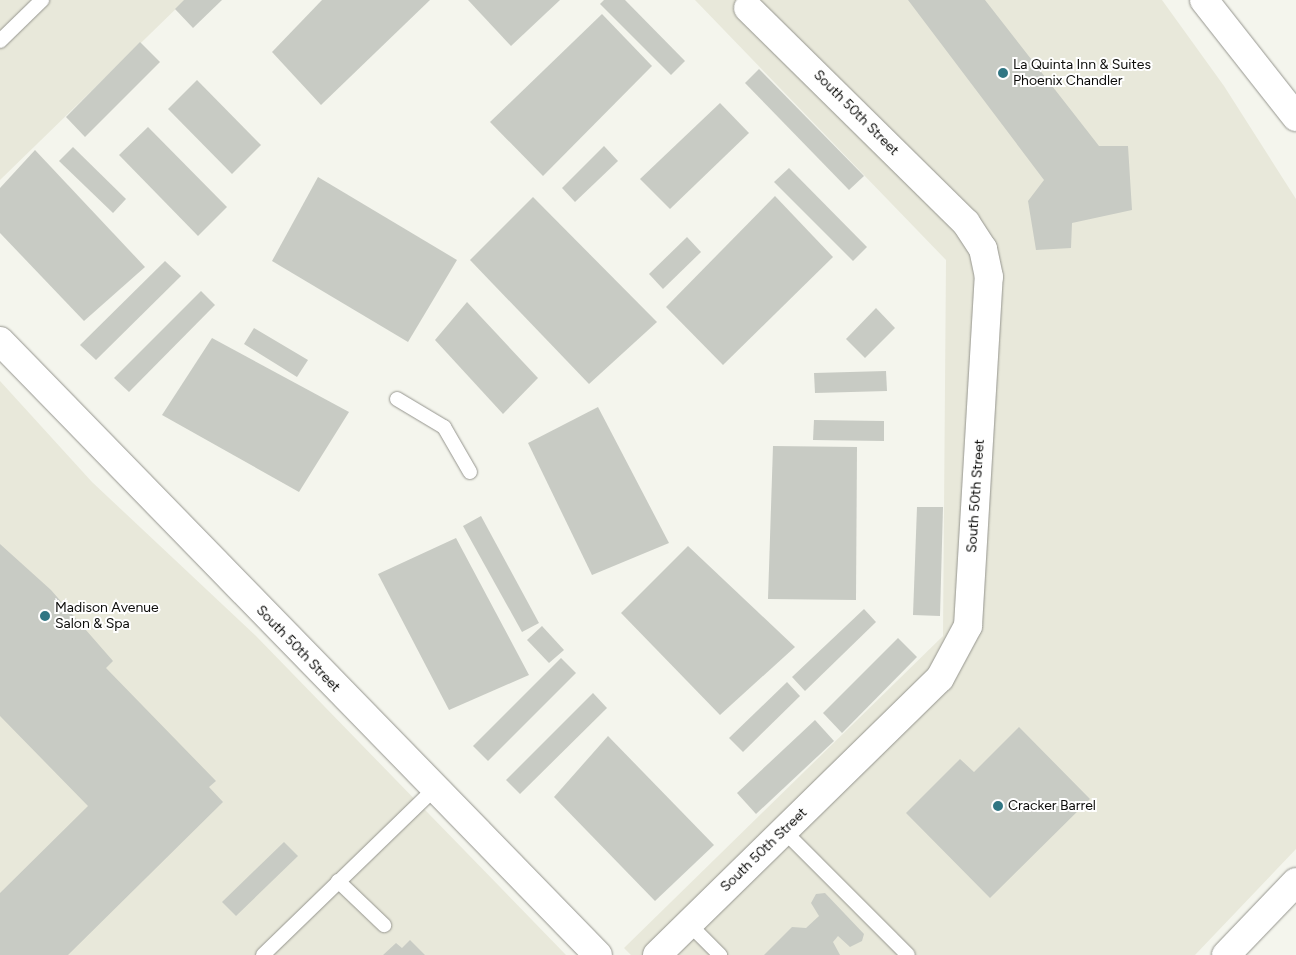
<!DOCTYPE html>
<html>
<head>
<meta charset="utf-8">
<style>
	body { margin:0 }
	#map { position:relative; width:1296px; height:955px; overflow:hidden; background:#f4f5ed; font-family:Figtree,sans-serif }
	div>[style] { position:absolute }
	.built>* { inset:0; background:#e8e8da }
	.building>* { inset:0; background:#c8cbc4 }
	.roads { filter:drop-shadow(0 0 1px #95958e) drop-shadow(0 0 1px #95958e) }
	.service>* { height:14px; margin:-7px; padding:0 7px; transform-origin:7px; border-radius:7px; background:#fff }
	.minor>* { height:28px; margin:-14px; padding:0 14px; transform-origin:14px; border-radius:14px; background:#fff }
	.secondary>* { height:28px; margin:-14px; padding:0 14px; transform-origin:14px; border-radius:14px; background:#fff }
	.motorway>* { height:28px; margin:-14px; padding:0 14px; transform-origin:14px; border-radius:14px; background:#fff }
	.dots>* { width:14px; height:14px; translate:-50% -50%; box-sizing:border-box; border:2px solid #fff; border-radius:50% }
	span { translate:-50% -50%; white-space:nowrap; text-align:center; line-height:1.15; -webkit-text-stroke:4px #fff; paint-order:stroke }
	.poi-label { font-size:14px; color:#0c0c0a }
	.left { translate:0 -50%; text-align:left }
	.street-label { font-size:14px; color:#0c0c0a }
</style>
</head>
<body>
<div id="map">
	<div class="built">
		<div style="clip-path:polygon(0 0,185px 0,0 180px)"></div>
		<div style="clip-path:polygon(695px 0,1162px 0,1224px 86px,1296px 199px,1296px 849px,1195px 955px,631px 955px,624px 948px,943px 636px,946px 260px)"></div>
		<div style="clip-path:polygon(0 381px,92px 482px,256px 636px,566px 955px,0 955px)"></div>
	</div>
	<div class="building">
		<div style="clip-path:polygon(184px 0,222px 0,193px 28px,175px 9px)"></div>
		<div style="clip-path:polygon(322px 0,430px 0,321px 105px,272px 52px)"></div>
		<div style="clip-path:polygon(468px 0,560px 0,511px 46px)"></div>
		<div style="clip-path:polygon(604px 0,625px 0,685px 61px,671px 75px,600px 4px)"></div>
		<div style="clip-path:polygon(908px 0,985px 0,1099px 146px,1128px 146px,1132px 210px,1072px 223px,1071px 248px,1036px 250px,1028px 201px,1044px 180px)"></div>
		<div style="clip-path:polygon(602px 14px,652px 66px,543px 176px,490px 122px)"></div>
		<div style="clip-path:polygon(140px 42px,160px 62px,85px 137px,66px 117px)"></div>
		<div style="clip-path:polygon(759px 69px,864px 176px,849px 190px,745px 83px)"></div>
		<div style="clip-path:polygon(197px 80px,261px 145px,232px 174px,168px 109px)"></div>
		<div style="clip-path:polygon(720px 103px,749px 133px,670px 209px,640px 179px)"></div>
		<div style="clip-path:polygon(148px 127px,227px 207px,198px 236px,119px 155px)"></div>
		<div style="clip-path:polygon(604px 146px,618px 161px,575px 202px,562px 188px)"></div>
		<div style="clip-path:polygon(73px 147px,126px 199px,113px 213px,59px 161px)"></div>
		<div style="clip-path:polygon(35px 150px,145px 267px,84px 321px,0 233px,0 188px)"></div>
		<div style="clip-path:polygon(789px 168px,867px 247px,853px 261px,774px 182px)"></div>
		<div style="clip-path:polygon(318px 177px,457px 260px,408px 342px,272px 261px)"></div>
		<div style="clip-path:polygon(775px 196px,833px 257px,723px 365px,666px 307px)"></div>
		<div style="clip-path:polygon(533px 197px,657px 322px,589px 384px,470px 260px)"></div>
		<div style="clip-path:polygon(687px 237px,701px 252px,663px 289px,649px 274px)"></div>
		<div style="clip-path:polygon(165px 261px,181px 276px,96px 360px,80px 345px)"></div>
		<div style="clip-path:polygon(201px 291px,215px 305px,129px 392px,114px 378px)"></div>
		<div style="clip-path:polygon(467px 302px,538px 378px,503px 414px,435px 340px)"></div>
		<div style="clip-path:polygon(876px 308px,895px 328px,865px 358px,846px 339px)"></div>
		<div style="clip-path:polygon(254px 328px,308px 360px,297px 377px,244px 344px)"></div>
		<div style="clip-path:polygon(212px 338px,349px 412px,299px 492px,162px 415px)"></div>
		<div style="clip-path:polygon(886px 371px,887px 391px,815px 393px,814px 373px)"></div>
		<div style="clip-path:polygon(598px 407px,669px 543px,592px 575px,528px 443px)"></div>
		<div style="clip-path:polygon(814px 420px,884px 421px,884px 441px,813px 440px)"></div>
		<div style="clip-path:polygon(773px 446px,857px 447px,856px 600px,768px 599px)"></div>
		<div style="clip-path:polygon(917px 507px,943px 507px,940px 616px,913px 615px)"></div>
		<div style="clip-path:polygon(481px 516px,539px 623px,522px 632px,463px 526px)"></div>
		<div style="clip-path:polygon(456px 538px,529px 675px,449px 710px,378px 574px)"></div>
		<div style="clip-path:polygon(0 544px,51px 590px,113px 661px,106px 668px,216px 781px,209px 787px,223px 802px,68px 955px,0 955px,0 893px,88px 806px,0 716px)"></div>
		<div style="clip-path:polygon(688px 546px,795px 647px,720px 715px,621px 613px)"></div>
		<div style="clip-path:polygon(864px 609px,876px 622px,805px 691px,792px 677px)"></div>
		<div style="clip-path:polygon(542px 626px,564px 650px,549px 663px,527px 640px)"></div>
		<div style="clip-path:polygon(898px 638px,917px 657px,842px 733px,823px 713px)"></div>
		<div style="clip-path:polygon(561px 658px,576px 673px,488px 761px,473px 746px)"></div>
		<div style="clip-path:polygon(787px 682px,800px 696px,743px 752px,729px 738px)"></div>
		<div style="clip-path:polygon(593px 693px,607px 708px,520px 794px,506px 780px)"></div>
		<div style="clip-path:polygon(815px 720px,834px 741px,756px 814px,737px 793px)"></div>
		<div style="clip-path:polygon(1019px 727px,1090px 799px,990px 898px,906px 813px,960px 759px,974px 772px)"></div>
		<div style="clip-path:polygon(608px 736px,714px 845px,655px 901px,554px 797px)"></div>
		<div style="clip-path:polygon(284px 842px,298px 856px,236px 916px,222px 902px)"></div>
		<div style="clip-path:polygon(825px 893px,864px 934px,862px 941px,850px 947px,838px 936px,833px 942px,840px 955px,764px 955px,792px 927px,806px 928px,819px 916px,811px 903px,816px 894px)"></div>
		<div style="clip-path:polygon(410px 940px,425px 955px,383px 955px,396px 943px,402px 948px)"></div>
	</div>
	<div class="roads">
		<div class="service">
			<div style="left:0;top:41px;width:59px;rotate:-44.3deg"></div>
			<div style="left:397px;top:399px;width:55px;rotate:30.8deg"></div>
			<div style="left:444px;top:427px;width:52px;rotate:60deg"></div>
			<div style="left:784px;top:831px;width:175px;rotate:45deg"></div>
			<div style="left:338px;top:881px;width:64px;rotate:43.7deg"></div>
			<div style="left:689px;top:924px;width:44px;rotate:45deg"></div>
			<div style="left:263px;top:955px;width:238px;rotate:-44.1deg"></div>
		</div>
		<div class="minor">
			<div style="left:0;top:341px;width:857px;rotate:45.76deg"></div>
			<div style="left:657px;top:955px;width:396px;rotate:-44.4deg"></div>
			<div style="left:940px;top:678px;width:59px;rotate:-61.7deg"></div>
			<div style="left:968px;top:626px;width:350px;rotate:-86.6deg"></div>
			<div style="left:989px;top:277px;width:29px;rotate:-102deg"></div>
			<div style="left:983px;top:249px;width:31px;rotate:-123deg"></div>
			<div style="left:966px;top:223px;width:306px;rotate:-135.4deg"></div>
		</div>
		<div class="secondary">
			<div style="left:1226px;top:955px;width:101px;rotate:-46.2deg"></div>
		</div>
		<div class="motorway">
			<div style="left:1204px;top:0;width:149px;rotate:51.8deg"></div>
		</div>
	</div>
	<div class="dots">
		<div style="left:1003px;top:73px;background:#307683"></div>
		<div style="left:45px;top:616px;background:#307683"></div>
		<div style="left:998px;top:806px;background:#307683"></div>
	</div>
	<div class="poi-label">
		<span class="left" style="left:1013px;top:73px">La Quinta Inn &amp; Suites<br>Phoenix Chandler</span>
		<span class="left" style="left:55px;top:616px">Madison Avenue<br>Salon &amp; Spa</span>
		<span class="left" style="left:1008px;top:806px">Cracker Barrel</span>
	</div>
	<div class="street-label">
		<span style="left:856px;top:113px;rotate:45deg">South 50th Street</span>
		<span style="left:976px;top:496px;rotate:-86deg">South 50th Street</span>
		<span style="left:298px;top:649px;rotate:46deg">South 50th Street</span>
		<span style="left:764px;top:850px;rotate:-44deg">South 50th Street</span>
	</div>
</div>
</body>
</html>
